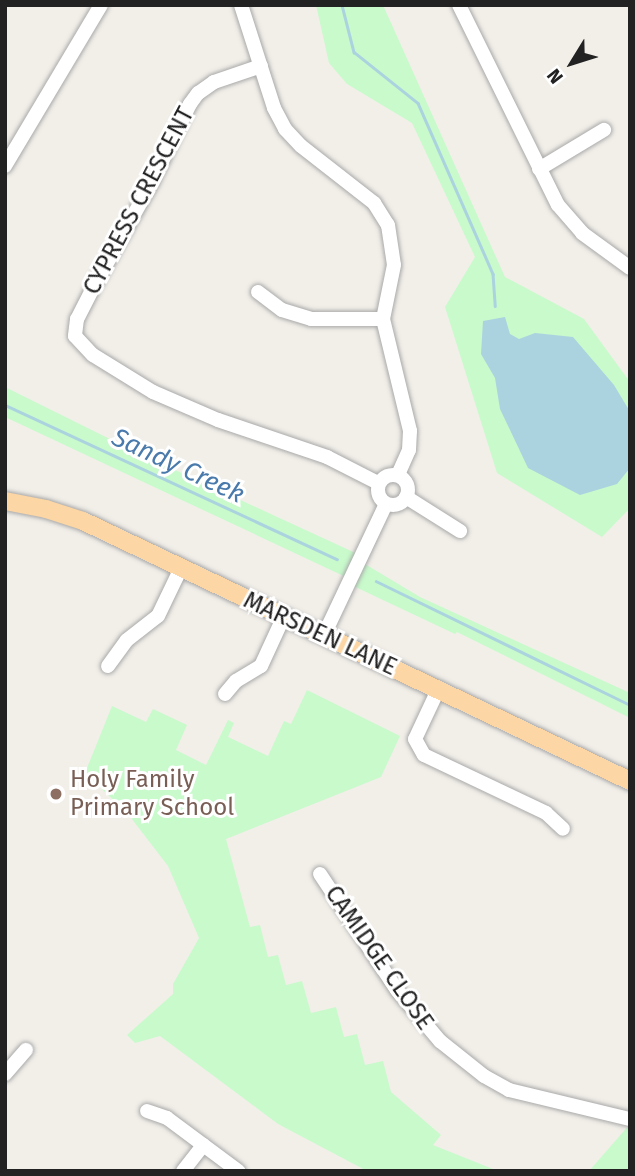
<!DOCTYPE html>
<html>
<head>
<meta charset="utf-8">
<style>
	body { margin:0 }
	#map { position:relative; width:635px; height:1176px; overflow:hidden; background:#f2efe9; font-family:"Fira Sans",sans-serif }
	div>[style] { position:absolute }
	.park>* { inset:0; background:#c8facc }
	.water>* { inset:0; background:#aad3df }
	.stream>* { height:2.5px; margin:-1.25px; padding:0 1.25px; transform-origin:1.25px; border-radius:1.25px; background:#aad3df }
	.roads { filter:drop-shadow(0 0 2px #a9a9a9) drop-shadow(0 0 2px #a9a9a9) }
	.minor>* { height:14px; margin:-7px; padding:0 7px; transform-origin:7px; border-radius:7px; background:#fff }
	.minor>.ring { margin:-7px; padding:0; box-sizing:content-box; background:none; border:14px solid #fff; border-radius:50% }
	.major>* { height:18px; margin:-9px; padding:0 9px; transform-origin:9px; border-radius:9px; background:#fcd6a4 }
	.dots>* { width:19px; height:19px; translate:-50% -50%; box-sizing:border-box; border:4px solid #fff; border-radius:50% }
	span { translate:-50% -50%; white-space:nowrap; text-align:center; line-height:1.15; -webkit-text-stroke:6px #fff; paint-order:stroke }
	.street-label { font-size:24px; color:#222 }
	.education-label { font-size:24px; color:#785e54 }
	.left { translate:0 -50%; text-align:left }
	.water-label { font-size:26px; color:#4a7aab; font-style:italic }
	.frame { position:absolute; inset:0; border:7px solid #222; pointer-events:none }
	.north { position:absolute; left:537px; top:28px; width:70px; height:70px; -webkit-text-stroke:5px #fff; paint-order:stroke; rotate:232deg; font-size:19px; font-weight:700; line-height:28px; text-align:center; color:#222 }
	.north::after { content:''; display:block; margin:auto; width:24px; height:32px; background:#222; clip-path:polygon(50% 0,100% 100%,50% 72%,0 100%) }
</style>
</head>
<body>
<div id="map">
	<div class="park">
		<div style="clip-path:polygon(316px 5px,383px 5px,505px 277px,584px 319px,630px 382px,630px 508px,602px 537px,497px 473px,445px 307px,475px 257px,412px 123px,347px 84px,329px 63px)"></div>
		<div style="clip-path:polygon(5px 387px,134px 451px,362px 556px,360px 561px,420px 597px,630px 693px,630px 718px,457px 632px,455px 634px,349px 584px,350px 579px,5px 417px)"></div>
		<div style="clip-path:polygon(307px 690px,400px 736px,381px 777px,226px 839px,250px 927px,260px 925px,268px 957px,278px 955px,286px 985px,302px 981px,311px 1013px,336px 1007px,344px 1037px,357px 1034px,365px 1065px,383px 1061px,391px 1092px,441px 1135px,433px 1145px,498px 1171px,367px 1171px,278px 1124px,160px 1036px,135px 1043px,127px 1035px,173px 994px,173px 984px,199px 938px,168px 866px,128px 814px,85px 773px,112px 706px,146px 722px,153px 709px,187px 725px,176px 750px,206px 765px,228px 720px,234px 723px,228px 737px,268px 756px,284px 721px,291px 724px)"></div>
		<div style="clip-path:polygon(630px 1124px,630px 1171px,589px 1171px)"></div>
	</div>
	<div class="water">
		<div style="clip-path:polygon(505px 317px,510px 334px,519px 339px,535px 333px,573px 337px,614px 385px,629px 410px,630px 423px,630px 468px,617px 484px,580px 495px,528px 468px,500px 409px,495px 378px,481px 354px,483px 321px)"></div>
	</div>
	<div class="stream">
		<div style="left:342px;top:5px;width:49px;rotate:75.7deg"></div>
		<div style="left:354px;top:52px;width:82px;rotate:38.6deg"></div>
		<div style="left:418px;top:103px;width:187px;rotate:66.3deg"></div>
		<div style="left:493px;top:274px;width:32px;rotate:86deg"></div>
		<div style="left:5px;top:405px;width:366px;rotate:24.9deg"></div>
		<div style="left:376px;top:581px;width:283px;rotate:26deg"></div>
	</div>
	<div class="roads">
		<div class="minor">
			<div style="left:241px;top:5px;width:108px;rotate:72.2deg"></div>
			<div style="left:274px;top:108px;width:24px;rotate:62deg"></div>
			<div style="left:285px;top:129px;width:23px;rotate:47deg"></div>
			<div style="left:301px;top:146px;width:93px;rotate:38deg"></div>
			<div style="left:374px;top:203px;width:26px;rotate:58deg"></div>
			<div style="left:388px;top:225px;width:40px;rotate:81.5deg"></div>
			<div style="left:394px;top:265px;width:55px;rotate:101.5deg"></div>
			<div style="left:383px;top:319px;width:115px;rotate:76.4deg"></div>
			<div style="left:410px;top:431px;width:19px;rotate:93deg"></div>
			<div style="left:409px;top:450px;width:27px;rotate:114deg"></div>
			<div style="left:459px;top:5px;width:223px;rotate:63.7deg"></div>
			<div style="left:558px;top:205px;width:37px;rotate:49deg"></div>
			<div style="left:582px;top:233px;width:59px;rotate:36.1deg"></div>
			<div style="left:261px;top:66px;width:50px;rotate:161.2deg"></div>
			<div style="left:214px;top:82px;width:19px;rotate:145deg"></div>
			<div style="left:198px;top:93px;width:14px;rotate:126deg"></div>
			<div style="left:190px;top:104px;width:87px;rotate:116deg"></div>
			<div style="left:152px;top:182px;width:121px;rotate:119.1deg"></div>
			<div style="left:93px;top:288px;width:35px;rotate:117deg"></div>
			<div style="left:77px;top:319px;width:17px;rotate:97deg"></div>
			<div style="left:75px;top:336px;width:26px;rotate:47deg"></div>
			<div style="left:93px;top:355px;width:70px;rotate:31.7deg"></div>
			<div style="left:153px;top:392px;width:71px;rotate:23.3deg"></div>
			<div style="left:218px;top:420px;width:115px;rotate:18.7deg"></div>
			<div style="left:327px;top:457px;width:57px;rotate:27deg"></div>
			<div style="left:5px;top:166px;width:187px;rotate:-59.2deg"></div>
			<div style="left:539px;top:169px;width:76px;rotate:-31deg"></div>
			<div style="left:258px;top:292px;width:30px;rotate:37deg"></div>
			<div style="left:282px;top:310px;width:30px;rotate:17deg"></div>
			<div style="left:311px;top:319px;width:72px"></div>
			<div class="ring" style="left:378px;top:475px;width:16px;height:16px"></div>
			<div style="left:406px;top:497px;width:64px;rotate:32.2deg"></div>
			<div style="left:324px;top:635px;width:145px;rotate:-64.7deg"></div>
			<div style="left:108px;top:666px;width:32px;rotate:-54deg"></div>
			<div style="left:127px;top:640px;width:39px;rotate:-38deg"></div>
			<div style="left:158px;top:616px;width:53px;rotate:-64.4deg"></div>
			<div style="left:438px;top:690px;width:54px;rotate:115.1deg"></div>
			<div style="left:415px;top:739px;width:18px;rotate:61deg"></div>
			<div style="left:424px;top:755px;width:135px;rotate:25.4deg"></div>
			<div style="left:546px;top:813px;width:23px;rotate:43deg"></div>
			<div style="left:225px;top:694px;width:17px;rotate:-50deg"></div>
			<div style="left:236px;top:681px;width:29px;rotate:-31deg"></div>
			<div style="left:261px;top:666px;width:55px;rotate:-65.3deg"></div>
			<div style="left:320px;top:874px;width:139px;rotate:56.4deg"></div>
			<div style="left:397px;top:990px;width:67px;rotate:49.9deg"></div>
			<div style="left:440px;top:1041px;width:56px;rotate:38.5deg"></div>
			<div style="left:484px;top:1076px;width:29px;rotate:29deg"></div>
			<div style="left:509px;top:1090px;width:124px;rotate:13.5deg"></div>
			<div style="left:5px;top:1074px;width:32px;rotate:-49deg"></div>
			<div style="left:147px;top:1111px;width:21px;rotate:19deg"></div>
			<div style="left:167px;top:1118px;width:89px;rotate:36.7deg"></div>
			<div style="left:183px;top:1171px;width:33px;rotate:-52deg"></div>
		</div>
		<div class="major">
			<div style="left:5px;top:501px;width:42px;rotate:11deg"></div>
			<div style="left:46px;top:509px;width:39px;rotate:18deg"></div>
			<div style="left:83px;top:521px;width:606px;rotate:25.42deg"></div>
		</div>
	</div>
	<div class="dots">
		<div style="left:56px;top:794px;background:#8d6e63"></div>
	</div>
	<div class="street-label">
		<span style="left:139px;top:201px;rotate:-62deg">CYPRESS CRESCENT</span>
		<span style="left:320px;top:634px;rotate:25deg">MARSDEN LANE</span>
		<span style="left:379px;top:958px;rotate:55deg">CAMIDGE CLOSE</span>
	</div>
	<div class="education-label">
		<span class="left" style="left:70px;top:794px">Holy Family<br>Primary School</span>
	</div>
	<div class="water-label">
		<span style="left:178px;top:466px;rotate:25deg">Sandy Creek</span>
	</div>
	<div class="frame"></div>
	<div class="north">N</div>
</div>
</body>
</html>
